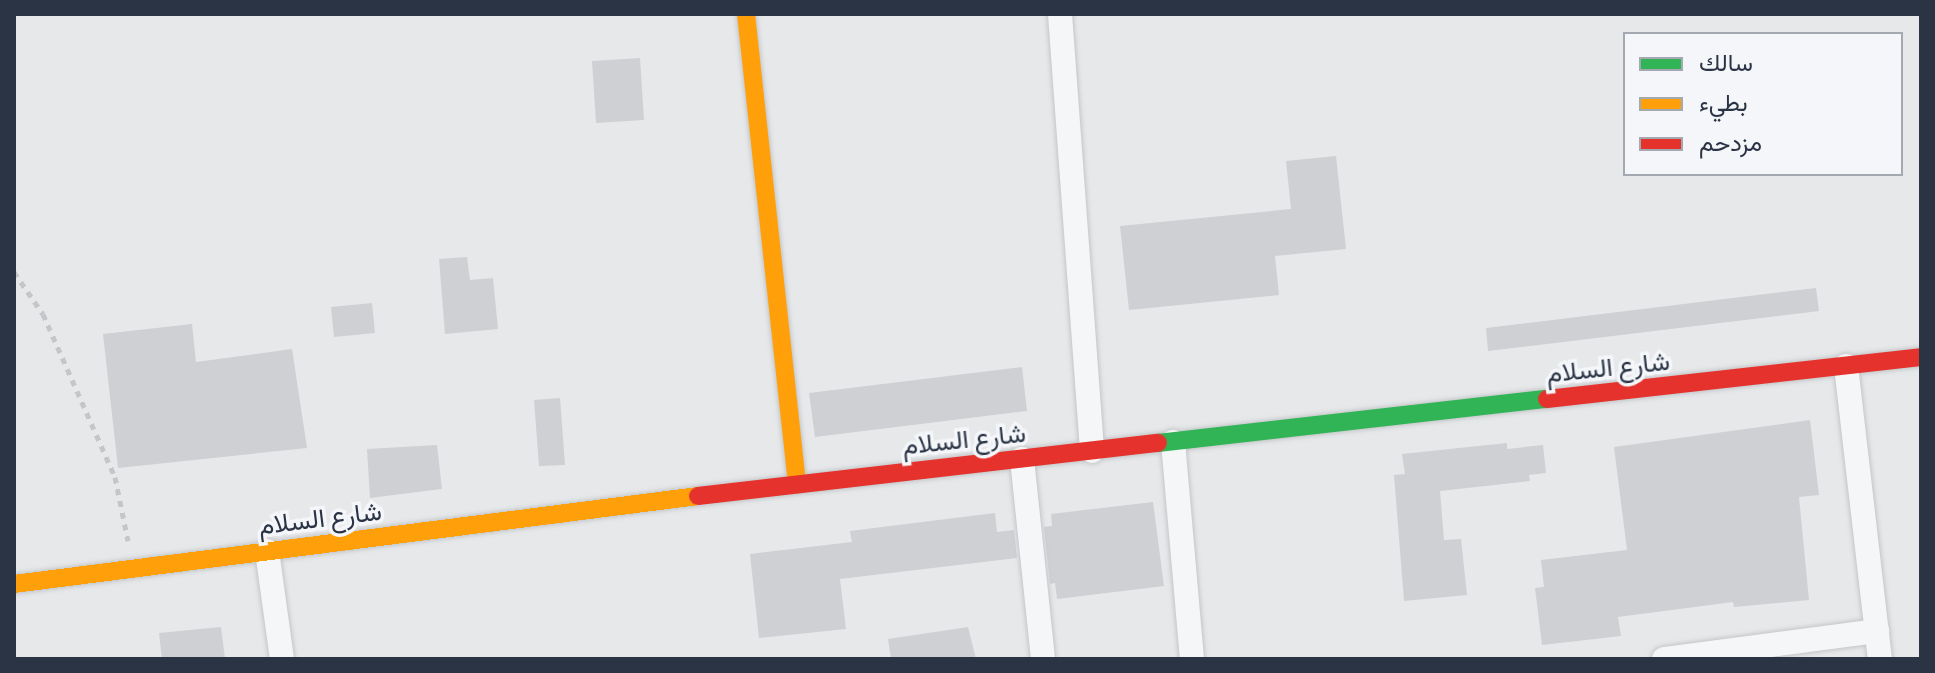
<!DOCTYPE html>
<html>
<head>
<meta charset="utf-8">
<style>
	body { margin:0 }
	#map { position:relative; width:1935px; height:673px; overflow:hidden; background:#e6e8ea; font-family:Manrope,Vazirmatn,sans-serif }
	div>[style] { position:absolute }
	.building>* { inset:0; background:#ced0d3 }
	.path>* { height:5px; margin-top:-2.5px; transform-origin:0; background:repeating-linear-gradient(90deg,#c5c6ca 0 6px,transparent 0 12px) }
	.roads { filter:drop-shadow(0 0 2px #c4c6c8) drop-shadow(0 0 2px #c4c6c8) }
	.street>* { height:24px; margin:-12px; padding:0 12px; transform-origin:12px; border-radius:12px; background:#f5f6f7 }
	.fast>* { height:18px; margin:-9px; padding:0 9px; transform-origin:9px; border-radius:9px; background:#30b455 }
	.slow>* { height:18px; margin:-9px; padding:0 9px; transform-origin:9px; border-radius:9px; background:#ff9f0a }
	.jam>* { height:18px; margin:-9px; padding:0 9px; transform-origin:9px; border-radius:9px; background:#e5322d }
	span { translate:-50% -50%; white-space:nowrap; text-align:center; line-height:1.15; -webkit-text-stroke:7px #f4f6f9; paint-order:stroke }
	.street-label { font-size:26px; color:#2b3445 }
	.frame { position:absolute; inset:0; border:16px solid #2b3445; pointer-events:none }
	.legend { position:absolute; left:1623px; top:32px; width:280px; height:144px; box-sizing:border-box; background:#f4f6f9; border:2px solid #a4a8b1; margin:0; padding:10px 14px; list-style:none; font-size:24px; color:#2b3445 }
	.legend li { display:flex; align-items:center; gap:16px; height:40px }
	.legend b { width:40px; border:2px solid #a4a8b1 }
</style>
</head>
<body>
<div id="map">
	<div class="building">
		<div style="clip-path:polygon(640px 58px,644px 120px,596px 123px,592px 61px)"></div>
		<div style="clip-path:polygon(1336px 156px,1346px 249px,1275px 256px,1279px 295px,1129px 310px,1120px 226px,1291px 209px,1286px 161px)"></div>
		<div style="clip-path:polygon(467px 257px,470px 280px,493px 278px,498px 329px,445px 334px,439px 259px)"></div>
		<div style="clip-path:polygon(1816px 288px,1819px 311px,1488px 351px,1486px 328px)"></div>
		<div style="clip-path:polygon(372px 303px,375px 333px,334px 337px,331px 307px)"></div>
		<div style="clip-path:polygon(192px 324px,196px 362px,292px 349px,307px 448px,118px 468px,103px 334px)"></div>
		<div style="clip-path:polygon(1022px 367px,1027px 411px,815px 437px,809px 393px)"></div>
		<div style="clip-path:polygon(560px 398px,565px 465px,539px 466px,534px 400px)"></div>
		<div style="clip-path:polygon(1810px 420px,1819px 495px,1799px 497px,1809px 600px,1734px 607px,1733px 602px,1618px 617px,1621px 636px,1542px 645px,1535px 588px,1544px 587px,1541px 560px,1627px 550px,1614px 447px)"></div>
		<div style="clip-path:polygon(1507px 443px,1507px 449px,1543px 445px,1546px 473px,1529px 475px,1530px 481px,1440px 491px,1444px 540px,1461px 539px,1467px 595px,1404px 601px,1394px 475px,1405px 474px,1402px 454px)"></div>
		<div style="clip-path:polygon(437px 445px,442px 489px,370px 498px,367px 449px)"></div>
		<div style="clip-path:polygon(1153px 502px,1164px 586px,1057px 599px,1055px 583px,1050px 584px,1044px 527px,1052px 526px,1051px 514px)"></div>
		<div style="clip-path:polygon(995px 513px,997px 532px,1014px 530px,1017px 558px,840px 579px,846px 629px,759px 638px,750px 554px,852px 542px,850px 531px)"></div>
		<div style="clip-path:polygon(221px 627px,225px 659px,162px 659px,159px 633px)"></div>
		<div style="clip-path:polygon(968px 627px,976px 659px,891px 659px,888px 639px)"></div>
	</div>
	<div class="path">
		<div style="left:14px;top:272px;width:51px;rotate:55.4deg"></div>
		<div style="left:43px;top:314px;width:178px;rotate:66.2deg"></div>
		<div style="left:115px;top:477px;width:65px;rotate:78.5deg"></div>
	</div>
	<div class="roads">
		<div class="street">
			<div style="left:1060px;top:14px;width:438px;rotate:85.8deg"></div>
			<div style="left:1846px;top:366px;width:295px;rotate:83.4deg"></div>
			<div style="left:1173px;top:442px;width:218px;rotate:85deg"></div>
			<div style="left:1022px;top:459px;width:201px;rotate:84deg"></div>
			<div style="left:267px;top:551px;width:109px;rotate:82.1deg"></div>
			<div style="left:1664px;top:659px;width:215px;rotate:-7.5deg"></div>
		</div>
		<div class="fast">
			<div style="left:1158px;top:443px;width:391px;rotate:-6.5deg"></div>
		</div>
		<div class="slow">
			<div style="left:746px;top:14px;width:473px;rotate:83.8deg"></div>
			<div style="left:14px;top:584px;width:690px;rotate:-7.33deg"></div>
		</div>
		<div class="jam">
			<div style="left:1547px;top:399px;width:376px;rotate:-6.4deg"></div>
			<div style="left:698px;top:496px;width:463px;rotate:-6.6deg"></div>
		</div>
	</div>
	<div class="street-label">
		<span style="left:1608px;top:367px;rotate:-6deg">شارع السلام</span>
		<span style="left:964px;top:439px;rotate:-6deg">شارع السلام</span>
		<span style="left:320px;top:518px;rotate:-7deg">شارع السلام</span>
	</div>
	<div class="frame"></div>
	<ul class="legend">
	<li><b style="height:10px;background:#30b455"></b>سالك</li>
	<li><b style="height:10px;background:#ff9f0a"></b>بطيء</li>
	<li><b style="height:10px;background:#e5322d"></b>مزدحم</li>
	</ul>
</div>
</body>
</html>
